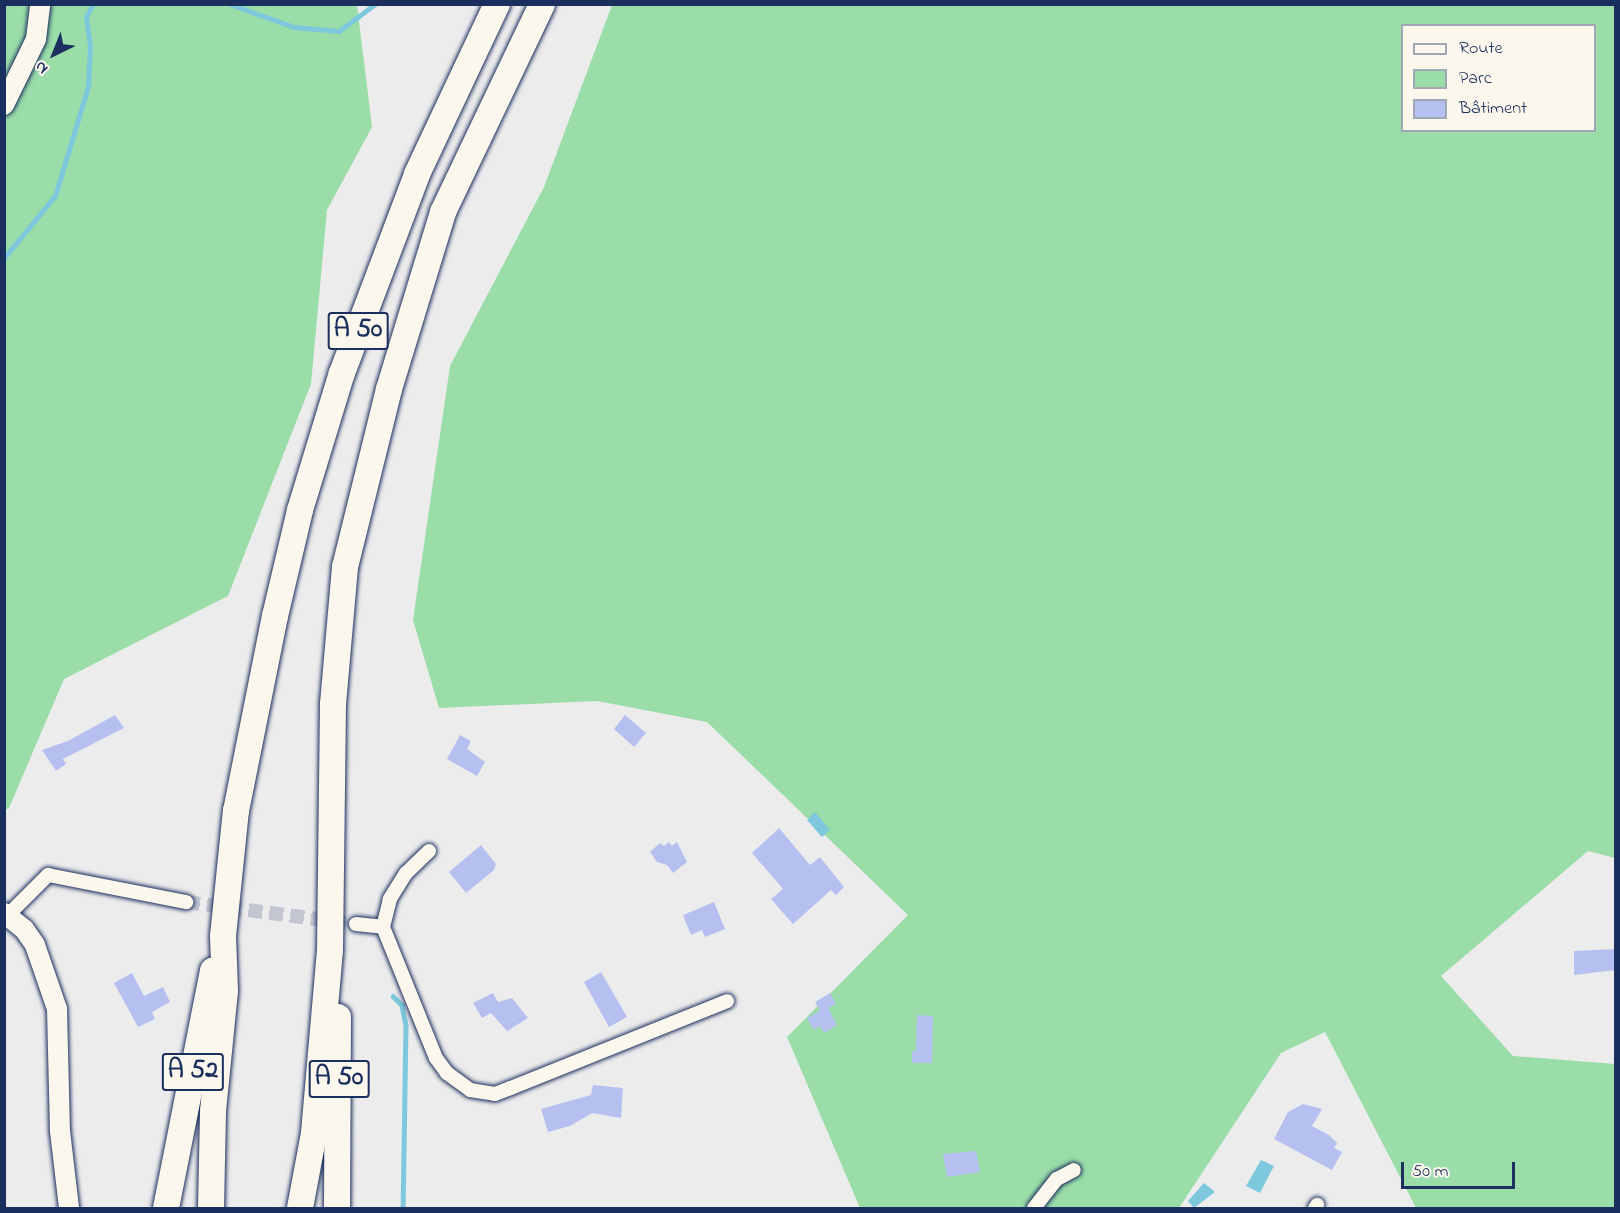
<!DOCTYPE html>
<html>
<head>
<meta charset="utf-8">
<style>
	body { margin:0 }
	#map { position:relative; width:1620px; height:1213px; overflow:hidden; background:#edeced; font-family:"Indie Flower",sans-serif }
	div>[style] { position:absolute }
	.green>* { inset:0; background:#9adda9 }
	.water>* { inset:0; background:#7dc8dc }
	.stream>* { height:4.5px; margin:-2.25px; padding:0 2.25px; transform-origin:2.25px; border-radius:2.25px; background:#7dc8dc }
	.building>* { inset:0; background:#b5c0f1 }
	.street-tunnel>* { height:14px; margin-top:-7px; transform-origin:0; background:repeating-linear-gradient(90deg,#c3c6d0 0 14px,transparent 0 21px) }
	.roads { filter:drop-shadow(0 0 2px #1b2f5e) drop-shadow(0 0 2px #1b2f5e) }
	.street>* { height:14px; margin:-7px; padding:0 7px; transform-origin:7px; border-radius:7px; background:#fbf7ec }
	.secondary>* { height:20px; margin:-10px; padding:0 10px; transform-origin:10px; border-radius:10px; background:#fbf7ec }
	.highway>* { height:26px; margin:-13px; padding:0 13px; transform-origin:13px; border-radius:13px; background:#fbf7ec }
	span { translate:-50% -50%; white-space:nowrap; text-align:center; line-height:1.15; -webkit-text-stroke:4.5px #fbf7ec; paint-order:stroke }
	.shield-label span { padding:2px 4px; background:#fbf7ec; border:2px solid; border-radius:4px; -webkit-text-stroke-width:0 }
	.shield-label { font-size:26px; color:#1b2f5e; font-weight:700 }
	.frame { position:absolute; inset:0; border:6px solid #1b2f5e; pointer-events:none }
	.legend { position:absolute; left:1401px; top:24px; width:195px; height:108px; box-sizing:border-box; background:#fbf7ec; border:2px solid #a1a7b3; margin:0; padding:8px 10px; list-style:none; font-size:18px; color:#1b2f5e }
	.legend li { display:flex; align-items:center; gap:12px; height:30px }
	.legend b { width:30px; border:2px solid #a1a7b3 }
	.north { position:absolute; left:24px; top:24px; width:60px; height:60px; -webkit-text-stroke:4px #fbf7ec; paint-order:stroke; rotate:223deg; font-size:16px; font-weight:700; line-height:24px; text-align:center; color:#1b2f5e }
	.north::after { content:''; display:block; margin:auto; width:21px; height:27px; background:#1b2f5e; clip-path:polygon(50% 0,100% 100%,50% 72%,0 100%) }
	.scale { position:absolute; left:1401px; top:1162px; width:114px; height:27px; box-sizing:border-box; border:3px solid #1b2f5e; border-top:0; padding-left:8px; font-size:18px; line-height:21px; white-space:nowrap; color:#1b2f5e; -webkit-text-stroke:4px #fbf7ec; paint-order:stroke }
</style>
</head>
<body>
<div id="map">
	<div class="green">
		<div style="clip-path:polygon(5px 5px,357px 5px,372px 127px,327px 210px,311px 384px,228px 596px,64px 679px,9px 808px,5px 810px)"></div>
		<div style="clip-path:polygon(evenodd,612px 5px,1615px 5px,1615px 858px,1588px 851px,1441px 976px,1513px 1056px,1615px 1064px,1615px 1208px,1416px 1208px,1325px 1032px,1281px 1053px,1179px 1208px,860px 1208px,787px 1037px,908px 915px,707px 722px,597px 701px,439px 708px,413px 620px,450px 366px,544px 187px,612px 5px,1402px 26px,1594px 26px,1594px 130px,1402px 130px,1402px 26px)"></div>
	</div>
	<div class="water">
		<div style="clip-path:polygon(815px 812px,830px 830px,822px 837px,807px 820px)"></div>
		<div style="clip-path:polygon(1261px 1160px,1274px 1166px,1260px 1193px,1246px 1186px)"></div>
		<div style="clip-path:polygon(1204px 1183px,1215px 1192px,1194px 1208px,1188px 1201px)"></div>
	</div>
	<div class="stream">
		<div style="left:230px;top:4px;width:68px;rotate:19.8deg"></div>
		<div style="left:294px;top:27px;width:45px;rotate:5.1deg"></div>
		<div style="left:339px;top:31px;width:45px;rotate:-36.9deg"></div>
		<div style="left:4px;top:258px;width:80px;rotate:-50.6deg"></div>
		<div style="left:55px;top:196px;width:114px;rotate:-73.2deg"></div>
		<div style="left:88px;top:87px;width:41px;rotate:-87.2deg"></div>
		<div style="left:90px;top:46px;width:29px;rotate:-98deg"></div>
		<div style="left:86px;top:17px;width:15px;rotate:-62deg"></div>
		<div style="left:393px;top:996px;width:13px;rotate:45deg"></div>
		<div style="left:402px;top:1005px;width:20px;rotate:79deg"></div>
		<div style="left:406px;top:1025px;width:183px;rotate:90.9deg"></div>
	</div>
	<div class="building">
		<div style="clip-path:polygon(115px 715px,124px 728px,63px 759px,66px 764px,56px 771px,42px 750px,68px 741px)"></div>
		<div style="clip-path:polygon(625px 715px,646px 733px,634px 747px,614px 729px)"></div>
		<div style="clip-path:polygon(460px 735px,471px 741px,467px 749px,485px 762px,477px 776px,447px 759px)"></div>
		<div style="clip-path:polygon(779px 828px,810px 865px,820px 857px,844px 887px,836px 895px,831px 890px,793px 924px,771px 899px,783px 889px,752px 853px)"></div>
		<div style="clip-path:polygon(669px 842px,672px 846px,677px 842px,687px 862px,673px 873px,667px 865px,657px 862px,650px 852px,660px 843px,664px 846px)"></div>
		<div style="clip-path:polygon(481px 845px,496px 864px,494px 870px,466px 893px,449px 872px)"></div>
		<div style="clip-path:polygon(714px 902px,725px 929px,705px 937px,702px 930px,691px 935px,683px 915px)"></div>
		<div style="clip-path:polygon(1616px 949px,1616px 970px,1574px 975px,1574px 951px)"></div>
		<div style="clip-path:polygon(601px 972px,627px 1017px,609px 1027px,584px 982px)"></div>
		<div style="clip-path:polygon(132px 973px,144px 996px,163px 987px,170px 1002px,152px 1012px,155px 1019px,138px 1027px,114px 983px)"></div>
		<div style="clip-path:polygon(493px 993px,498px 1002px,512px 998px,528px 1018px,507px 1031px,491px 1013px,482px 1018px,473px 1003px)"></div>
		<div style="clip-path:polygon(830px 993px,836px 1004px,828px 1008px,837px 1025px,824px 1033px,820px 1026px,814px 1030px,807px 1018px,820px 1011px,815px 1002px)"></div>
		<div style="clip-path:polygon(917px 1015px,933px 1016px,932px 1063px,912px 1063px,912px 1051px,916px 1051px)"></div>
		<div style="clip-path:polygon(593px 1085px,623px 1088px,621px 1118px,592px 1113px,570px 1126px,548px 1132px,541px 1109px,591px 1095px)"></div>
		<div style="clip-path:polygon(1303px 1104px,1322px 1109px,1312px 1126px,1329px 1135px,1337px 1143px,1334px 1148px,1342px 1152px,1332px 1170px,1274px 1139px,1288px 1112px)"></div>
		<div style="clip-path:polygon(976px 1151px,980px 1172px,947px 1177px,943px 1154px)"></div>
	</div>
	<div class="street-tunnel">
		<div style="left:186px;top:902px;width:171px;rotate:7.4deg"></div>
	</div>
	<div class="roads">
		<div class="street">
			<div style="left:429px;top:851px;width:32px;rotate:136deg"></div>
			<div style="left:406px;top:873px;width:31px;rotate:122deg"></div>
			<div style="left:390px;top:899px;width:29px;rotate:104deg"></div>
			<div style="left:383px;top:927px;width:141px;rotate:68deg"></div>
			<div style="left:436px;top:1058px;width:19px;rotate:54deg"></div>
			<div style="left:447px;top:1073px;width:29px;rotate:36deg"></div>
			<div style="left:470px;top:1090px;width:25px;rotate:9deg"></div>
			<div style="left:495px;top:1094px;width:17px;rotate:-21deg"></div>
			<div style="left:511px;top:1088px;width:233px;rotate:-21.9deg"></div>
			<div style="left:8px;top:915px;width:57px;rotate:-45deg"></div>
			<div style="left:48px;top:875px;width:141px;rotate:11.1deg"></div>
			<div style="left:356px;top:924px;width:27px;rotate:6deg"></div>
			<div style="left:1034px;top:1208px;width:37px;rotate:-52deg"></div>
			<div style="left:1057px;top:1179px;width:19px;rotate:-28deg"></div>
			<div style="left:1315px;top:1208px;width:4px;rotate:-56deg"></div>
		</div>
		<div class="secondary">
			<div style="left:4px;top:105px;width:73px;rotate:-64.1deg"></div>
			<div style="left:36px;top:39px;width:35px;rotate:-83deg"></div>
			<div style="left:4px;top:913px;width:26px;rotate:39deg"></div>
			<div style="left:24px;top:929px;width:19px;rotate:55deg"></div>
			<div style="left:35px;top:945px;width:68px;rotate:71deg"></div>
			<div style="left:57px;top:1009px;width:122px;rotate:88.6deg"></div>
			<div style="left:60px;top:1131px;width:78px;rotate:83.3deg"></div>
		</div>
		<div class="highway">
			<div style="left:166px;top:1208px;width:242px;rotate:-78.8deg"></div>
			<div style="left:211px;top:1208px;width:97px;rotate:-88.8deg"></div>
			<div style="left:213px;top:1111px;width:121px;rotate:-84.3deg"></div>
			<div style="left:225px;top:991px;width:55px;rotate:-92.1deg"></div>
			<div style="left:223px;top:936px;width:126px;rotate:-84.1deg"></div>
			<div style="left:236px;top:811px;width:199px;rotate:-78.7deg"></div>
			<div style="left:275px;top:616px;width:109px;rotate:-76.7deg"></div>
			<div style="left:300px;top:510px;width:143px;rotate:-73deg"></div>
			<div style="left:342px;top:373px;width:213px;rotate:-69.3deg"></div>
			<div style="left:417px;top:174px;width:188px;rotate:-64.8deg"></div>
			<div style="left:300px;top:1208px;width:76px;rotate:-79.4deg"></div>
			<div style="left:314px;top:1133px;width:184px;rotate:-85deg"></div>
			<div style="left:330px;top:950px;width:246px;rotate:-89.3deg"></div>
			<div style="left:333px;top:704px;width:138px;rotate:-85deg"></div>
			<div style="left:345px;top:567px;width:183px;rotate:-76.1deg"></div>
			<div style="left:389px;top:389px;width:185px;rotate:-73deg"></div>
			<div style="left:443px;top:212px;width:230px;rotate:-64.5deg"></div>
			<div style="left:337px;top:1208px;width:191px;rotate:-89.7deg"></div>
		</div>
	</div>
	<div class="shield-label">
		<span style="left:358px;top:331px">A 50</span>
		<span style="left:193px;top:1072px">A 52</span>
		<span style="left:339px;top:1079px">A 50</span>
	</div>
	<div class="frame"></div>
	<ul class="legend">
	<li><b style="height:8px;background:#fbf7ec"></b>Route</li>
	<li><b style="height:16px;background:#9adda9"></b>Parc</li>
	<li><b style="height:16px;background:#b5c0f1"></b>Bâtiment</li>
	</ul>
	<div class="north">N</div>
	<div class="scale">50 m</div>
</div>
</body>
</html>
